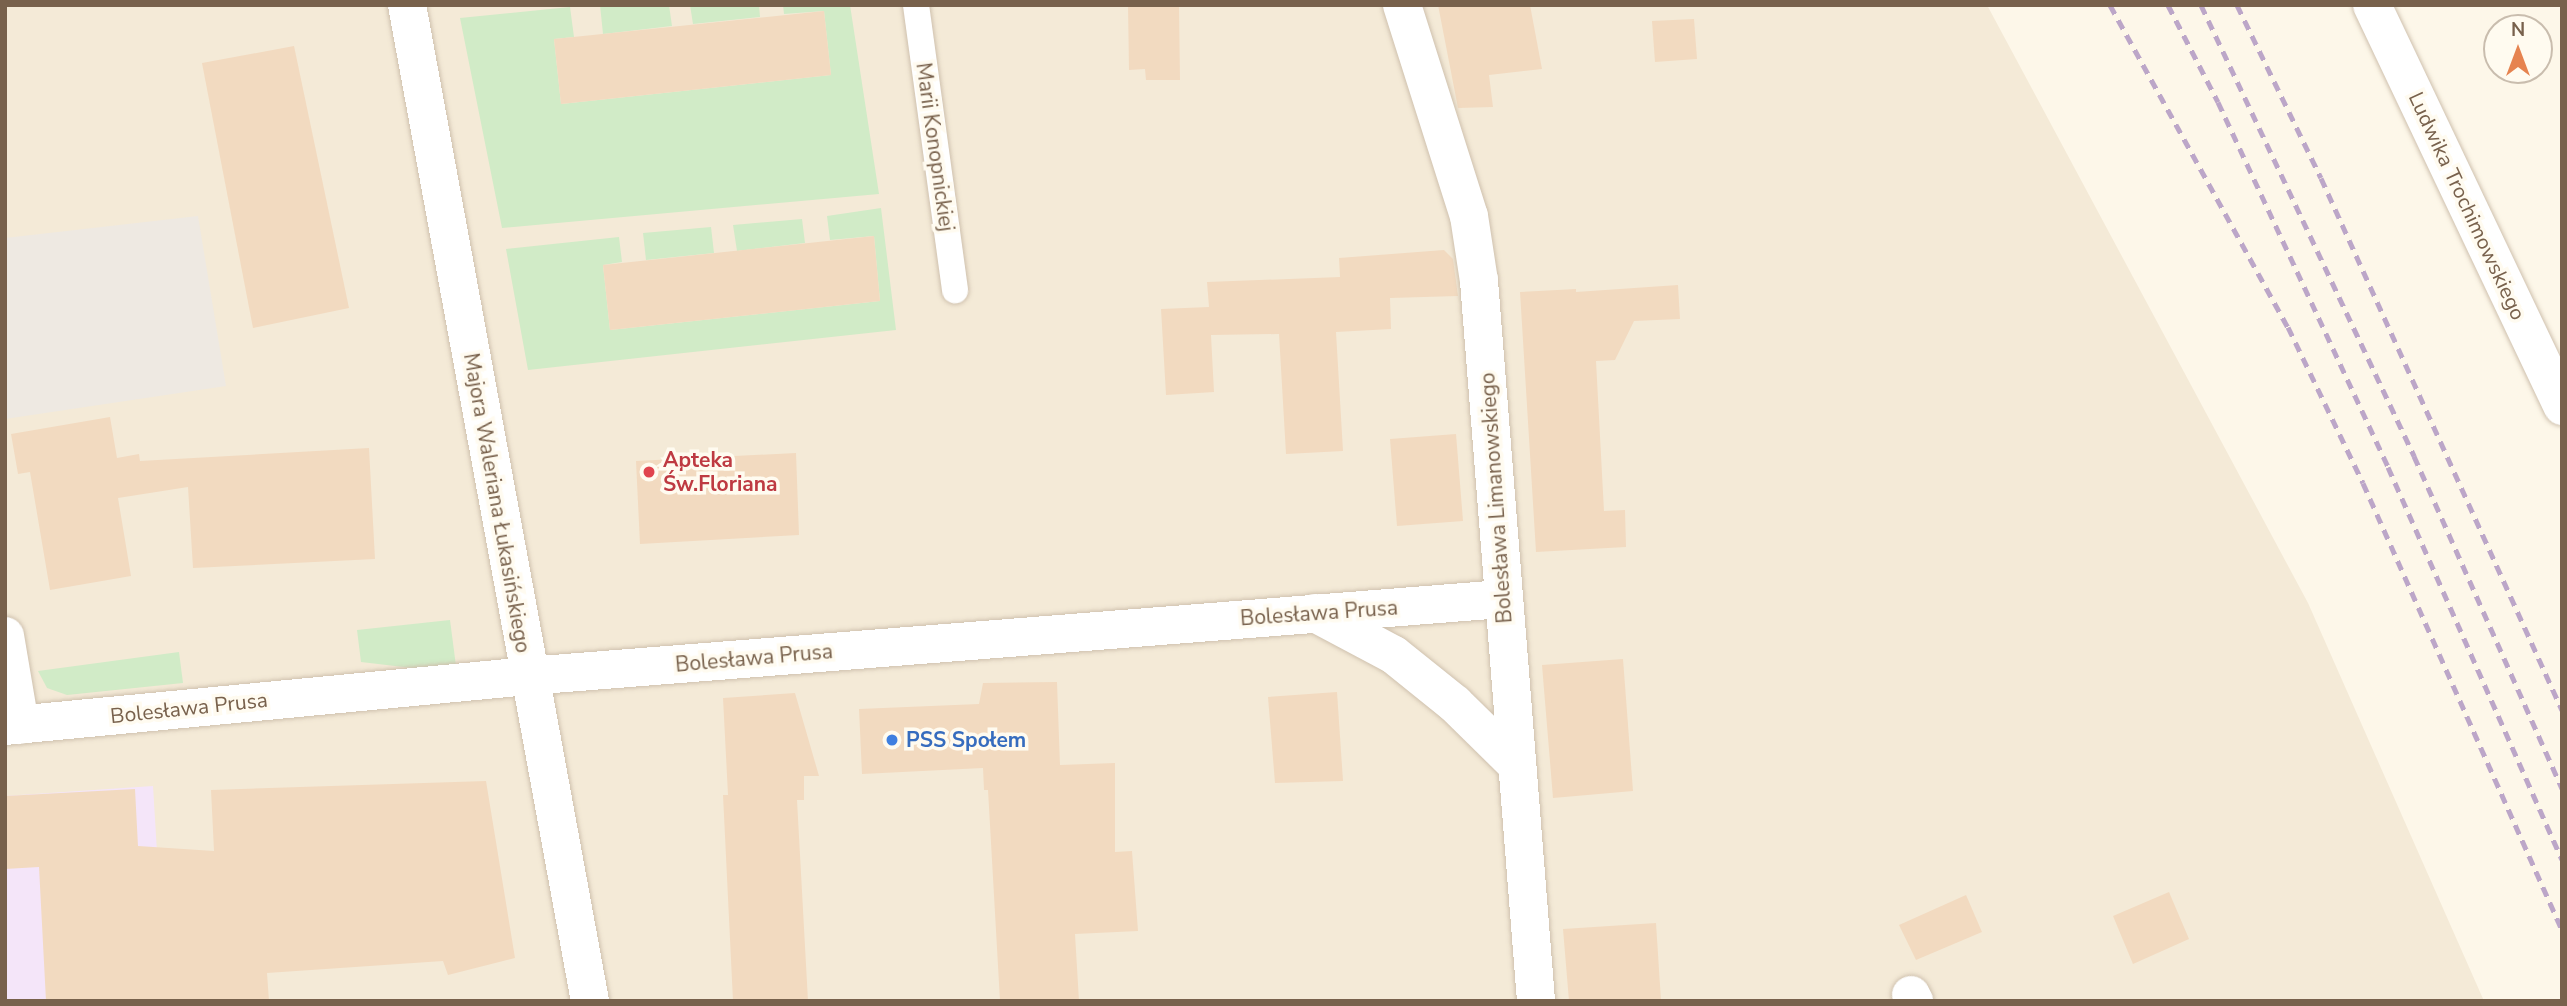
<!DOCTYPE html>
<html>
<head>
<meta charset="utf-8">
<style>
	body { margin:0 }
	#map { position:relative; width:2567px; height:1006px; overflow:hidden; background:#fdf7e9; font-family:"Nunito Sans",sans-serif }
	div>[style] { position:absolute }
	.residential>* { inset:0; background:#f4ead7 }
	.industrial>* { inset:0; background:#eee9e2 }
	.education>* { inset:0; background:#f4e5f9 }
	.green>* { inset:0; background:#d1ebc7 }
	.building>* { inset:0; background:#f2dac0 }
	.roads { filter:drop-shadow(0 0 2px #cfc1ae) drop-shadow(0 0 2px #cfc1ae) }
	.lane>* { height:26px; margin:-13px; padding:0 13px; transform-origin:13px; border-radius:13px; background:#fff }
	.street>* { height:38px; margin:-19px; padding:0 19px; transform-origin:19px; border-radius:19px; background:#fff }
	.rail>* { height:5px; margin-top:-2.5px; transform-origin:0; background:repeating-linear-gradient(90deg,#bca6c8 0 10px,transparent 0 17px) }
	.dots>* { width:19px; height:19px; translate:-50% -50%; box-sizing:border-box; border:4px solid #fffbf0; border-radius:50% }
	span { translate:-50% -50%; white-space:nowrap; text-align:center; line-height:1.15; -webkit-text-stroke:7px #fffbf0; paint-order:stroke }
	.street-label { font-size:21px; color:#78614c }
	.health-label { font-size:21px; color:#be3a42; font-weight:700 }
	.left { translate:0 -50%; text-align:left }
	.shop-label { font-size:21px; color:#366cbe; font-weight:700 }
	.frame { position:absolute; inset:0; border:7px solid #78614c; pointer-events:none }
	.north { position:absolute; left:2483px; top:14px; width:70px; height:70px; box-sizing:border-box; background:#fffbf0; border:2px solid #c9bdae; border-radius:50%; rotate:0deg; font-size:19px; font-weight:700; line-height:28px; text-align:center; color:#78614c }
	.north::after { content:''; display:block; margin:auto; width:24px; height:32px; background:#e6834f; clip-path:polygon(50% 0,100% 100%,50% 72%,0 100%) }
</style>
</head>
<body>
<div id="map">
	<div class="residential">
		<div style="clip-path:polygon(5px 5px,1987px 5px,2308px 603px,2484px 1001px,5px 1001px)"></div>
	</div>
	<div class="industrial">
		<div style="clip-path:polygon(198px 216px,226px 386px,5px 419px,5px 238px)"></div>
	</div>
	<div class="education">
		<div style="clip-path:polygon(153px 786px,166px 1001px,5px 1001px,5px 796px)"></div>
	</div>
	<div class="green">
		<div style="clip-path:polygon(600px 5px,669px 5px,672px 26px,603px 34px)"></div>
		<div style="clip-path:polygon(690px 5px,759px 5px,760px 17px,693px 24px)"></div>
		<div style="clip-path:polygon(783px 5px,850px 5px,879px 194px,502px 228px,460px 18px,570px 7px,574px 37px,554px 39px,561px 104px,831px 75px,824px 11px,784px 14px)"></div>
		<div style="clip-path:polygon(881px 208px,896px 330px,528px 370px,506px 249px,619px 237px,622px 262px,603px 265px,610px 330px,880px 301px,874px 236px,830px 240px,827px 216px)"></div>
		<div style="clip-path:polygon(802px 219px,805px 243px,737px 251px,733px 225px)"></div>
		<div style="clip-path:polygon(711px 227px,714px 253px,646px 260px,643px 233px)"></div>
		<div style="clip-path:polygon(450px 620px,456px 666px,412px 668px,361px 662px,357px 630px)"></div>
		<div style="clip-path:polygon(179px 652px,183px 683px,67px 695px,47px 688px,38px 671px)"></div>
	</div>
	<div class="building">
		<div style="clip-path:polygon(1128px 5px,1179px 5px,1180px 80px,1146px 80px,1145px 69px,1129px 70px)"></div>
		<div style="clip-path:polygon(1438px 5px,1530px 5px,1542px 69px,1489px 75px,1493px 107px,1458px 108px)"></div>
		<div style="clip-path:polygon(824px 11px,831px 75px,561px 104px,554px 39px)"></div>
		<div style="clip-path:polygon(1694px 19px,1697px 59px,1655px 62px,1652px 21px)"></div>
		<div style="clip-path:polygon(294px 46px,349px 308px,253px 328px,202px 63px)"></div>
		<div style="clip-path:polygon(874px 236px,880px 301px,610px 330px,603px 265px)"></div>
		<div style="clip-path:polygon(1444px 250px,1453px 259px,1458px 296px,1390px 298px,1391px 329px,1336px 332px,1343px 451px,1286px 454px,1279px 334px,1211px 335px,1214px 392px,1166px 395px,1161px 309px,1209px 307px,1207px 282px,1340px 277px,1339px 258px)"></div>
		<div style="clip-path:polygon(1678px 285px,1680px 319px,1634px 321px,1615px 360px,1596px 361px,1604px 511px,1625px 510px,1626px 547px,1536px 552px,1520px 292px,1576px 289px,1576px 292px)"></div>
		<div style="clip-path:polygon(110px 417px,117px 458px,139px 454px,140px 461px,369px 448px,375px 559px,193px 568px,188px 487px,118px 498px,131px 576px,50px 590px,30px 472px,18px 474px,11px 434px)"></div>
		<div style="clip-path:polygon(1456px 434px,1463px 521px,1397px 526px,1390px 439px)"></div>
		<div style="clip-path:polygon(796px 453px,799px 535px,640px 544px,636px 461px)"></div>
		<div style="clip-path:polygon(1623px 659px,1633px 791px,1553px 798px,1542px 665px)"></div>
		<div style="clip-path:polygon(1057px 682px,1060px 765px,1115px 763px,1115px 852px,1132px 851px,1138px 931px,1075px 934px,1079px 1001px,1000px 1001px,988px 790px,984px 790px,983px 768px,862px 774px,859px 709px,979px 704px,983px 683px)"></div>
		<div style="clip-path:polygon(1337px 692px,1343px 781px,1275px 783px,1268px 697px)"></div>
		<div style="clip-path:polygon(795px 693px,819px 776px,804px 776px,804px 800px,797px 800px,808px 1001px,733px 1001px,723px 795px,728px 795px,723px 698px)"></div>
		<div style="clip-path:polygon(486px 781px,515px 958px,448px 975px,443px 961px,267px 973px,269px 1001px,46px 1001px,39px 867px,5px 869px,5px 796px,135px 789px,138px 846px,214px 851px,211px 790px)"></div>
		<div style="clip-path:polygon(2169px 892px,2189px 939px,2133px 964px,2113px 916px)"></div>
		<div style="clip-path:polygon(1966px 895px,1982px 932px,1916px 960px,1899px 925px)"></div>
		<div style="clip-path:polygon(1656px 923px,1661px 1001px,1569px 1001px,1563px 929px)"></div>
	</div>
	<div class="roads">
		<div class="lane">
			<div style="left:916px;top:5px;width:288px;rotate:82.2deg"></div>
		</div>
		<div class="street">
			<div style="left:407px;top:5px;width:1013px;rotate:79.59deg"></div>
			<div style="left:1402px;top:5px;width:221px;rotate:72.4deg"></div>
			<div style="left:1469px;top:216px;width:66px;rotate:81.3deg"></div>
			<div style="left:1479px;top:281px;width:722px;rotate:85.47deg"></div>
			<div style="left:2372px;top:5px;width:444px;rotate:64.6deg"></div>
			<div style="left:1315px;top:613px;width:89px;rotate:28deg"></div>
			<div style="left:1394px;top:655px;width:78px;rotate:38.8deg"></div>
			<div style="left:1455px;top:704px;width:86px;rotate:44.5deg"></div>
			<div style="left:5px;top:636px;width:90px;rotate:80.4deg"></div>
			<div style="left:5px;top:726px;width:525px;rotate:-5.46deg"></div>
			<div style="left:528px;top:676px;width:978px;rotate:-4.52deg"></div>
			<div style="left:1911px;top:995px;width:7px;rotate:63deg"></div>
		</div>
	</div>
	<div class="rail">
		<div style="left:2110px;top:5px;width:368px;rotate:61.1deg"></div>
		<div style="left:2288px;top:327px;width:173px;rotate:64.3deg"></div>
		<div style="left:2363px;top:483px;width:488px;rotate:66deg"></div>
		<div style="left:2168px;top:5px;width:109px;rotate:62.7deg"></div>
		<div style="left:2218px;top:102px;width:403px;rotate:65deg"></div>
		<div style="left:2388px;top:467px;width:429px;rotate:66.1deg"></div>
		<div style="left:2201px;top:5px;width:499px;rotate:64.7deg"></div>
		<div style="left:2414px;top:456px;width:364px;rotate:66deg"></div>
		<div style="left:2237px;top:5px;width:192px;rotate:64.1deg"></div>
		<div style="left:2321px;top:178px;width:584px;rotate:65.63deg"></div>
	</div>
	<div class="dots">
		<div style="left:649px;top:472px;background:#e0444e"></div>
		<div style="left:892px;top:740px;background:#3f7fe0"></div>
	</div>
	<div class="street-label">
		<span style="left:935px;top:147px;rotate:82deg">Marii Konopnickiej</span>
		<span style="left:2467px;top:206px;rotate:65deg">Ludwika Trochimowskiego</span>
		<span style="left:1496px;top:498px;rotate:-94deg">Bolesława Limanowskiego</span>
		<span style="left:497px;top:503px;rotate:80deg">Majora Waleriana Łukasińskiego</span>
		<span style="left:1319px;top:613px;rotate:-4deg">Bolesława Prusa</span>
		<span style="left:754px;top:658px;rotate:-5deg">Bolesława Prusa</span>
		<span style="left:189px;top:708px;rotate:-6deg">Bolesława Prusa</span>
	</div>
	<div class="health-label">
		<span class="left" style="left:663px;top:472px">Apteka<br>Św.Floriana</span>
	</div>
	<div class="shop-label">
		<span class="left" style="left:906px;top:740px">PSS Społem</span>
	</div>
	<div class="frame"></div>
	<div class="north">N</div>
</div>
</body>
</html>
